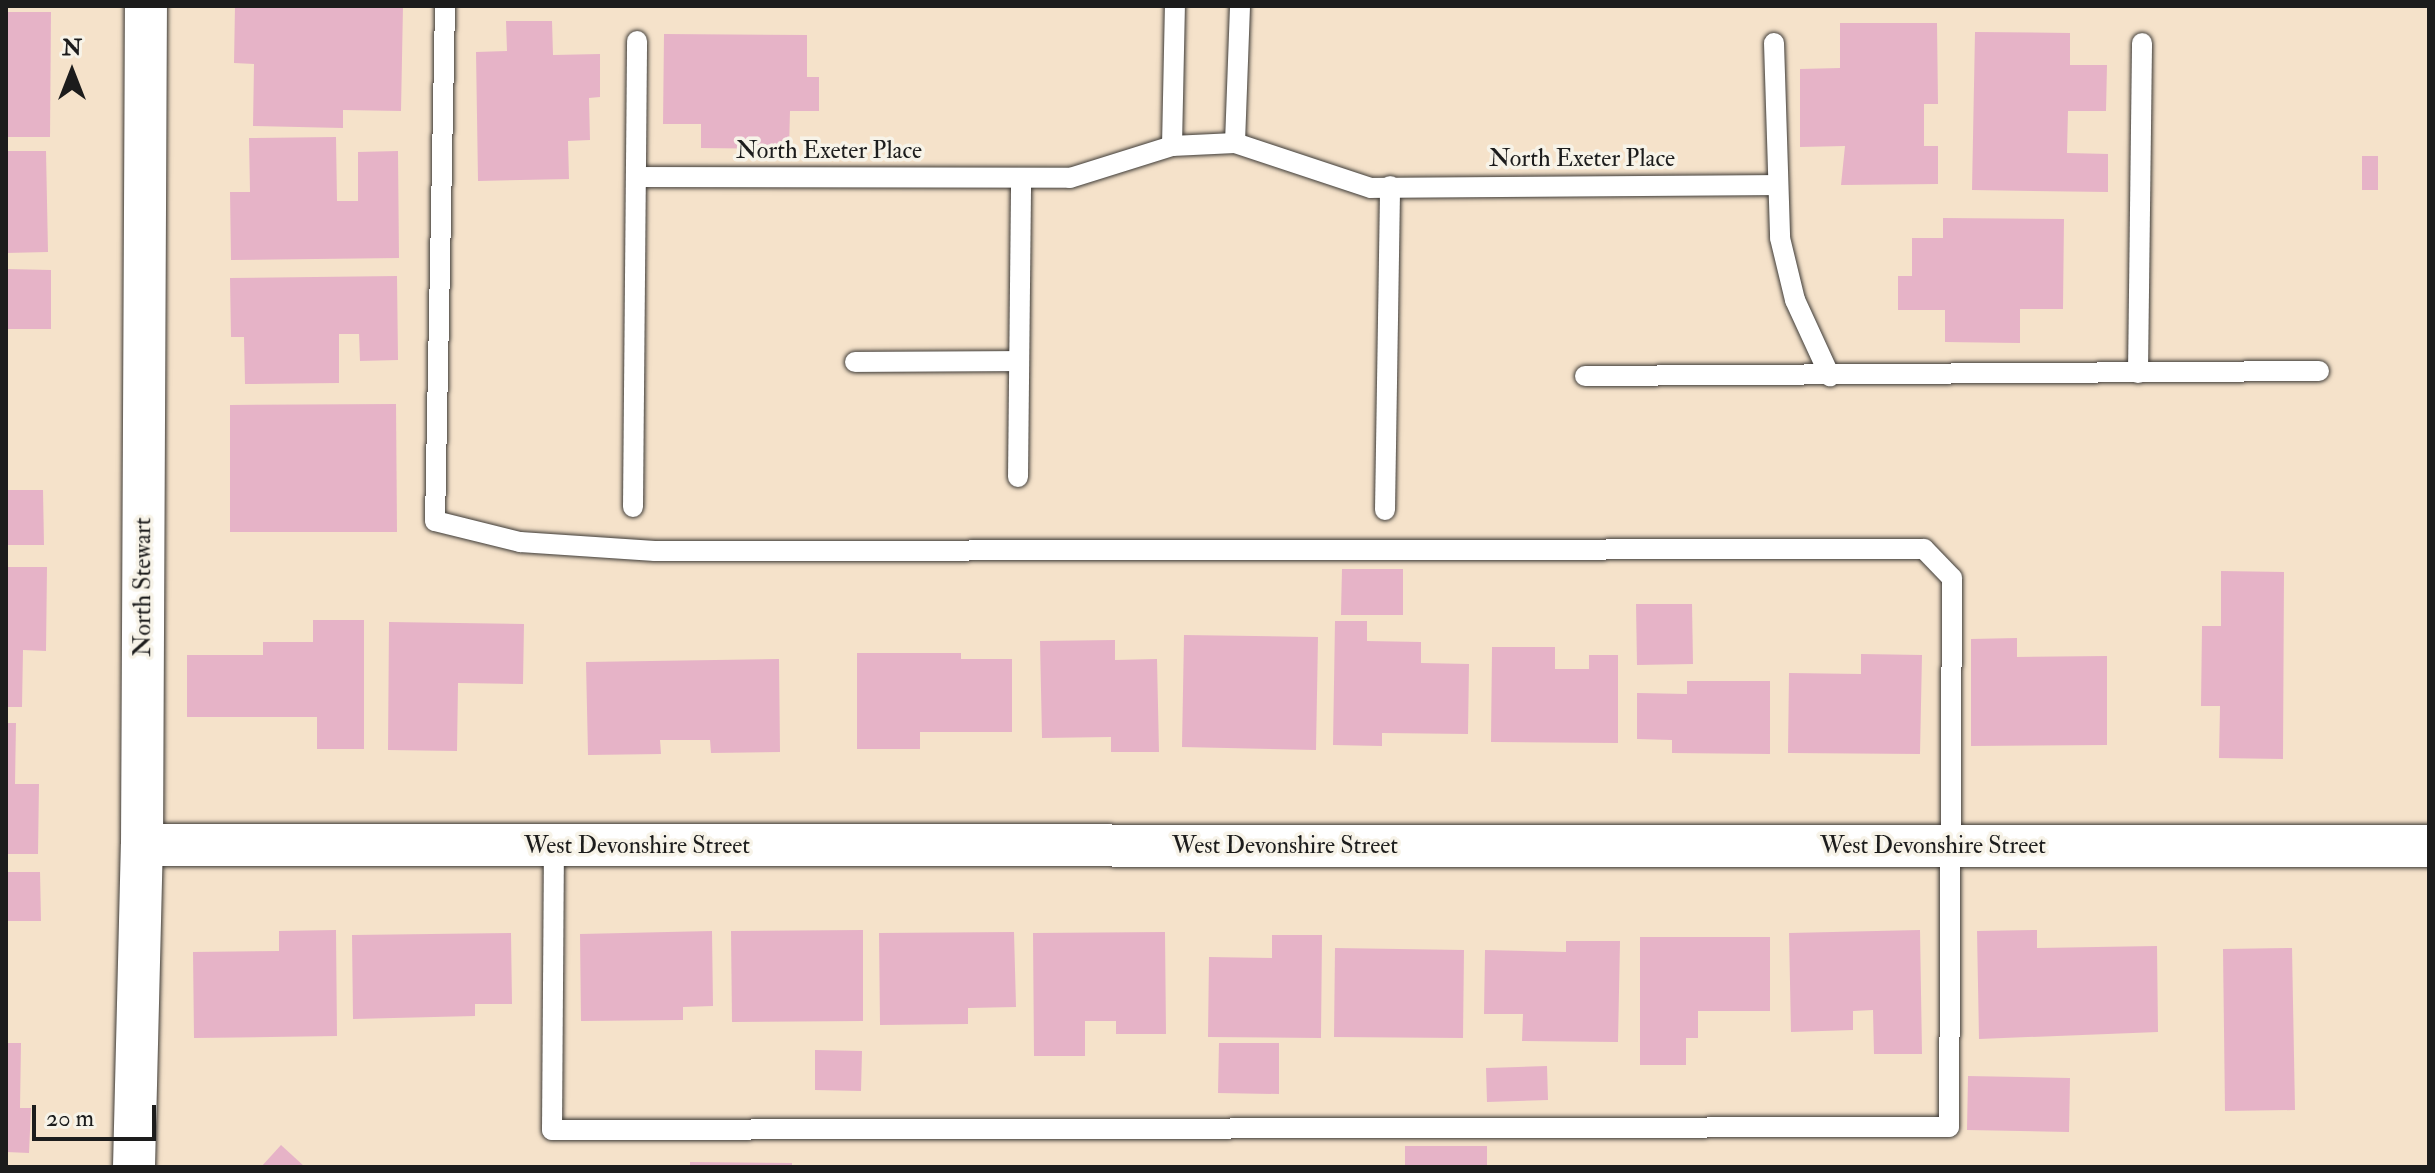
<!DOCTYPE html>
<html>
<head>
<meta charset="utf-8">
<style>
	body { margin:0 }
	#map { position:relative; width:2435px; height:1173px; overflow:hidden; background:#f5e2ca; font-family:"IM FELL Double Pica",serif }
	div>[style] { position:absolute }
	.building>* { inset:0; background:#e6b3c7 }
	.roads { filter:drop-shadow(0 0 2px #3d3a36) drop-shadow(0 0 2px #3d3a36) }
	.service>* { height:20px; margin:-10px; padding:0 10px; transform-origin:10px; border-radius:10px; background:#fff }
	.minor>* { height:42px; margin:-21px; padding:0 21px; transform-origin:21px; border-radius:21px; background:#fff }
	span { translate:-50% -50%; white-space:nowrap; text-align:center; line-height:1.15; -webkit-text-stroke:7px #f7f3e8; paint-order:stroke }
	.street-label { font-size:24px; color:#1c1c1c }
	.frame { position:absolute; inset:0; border:8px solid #1c1c1c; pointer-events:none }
	.north { position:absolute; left:32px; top:32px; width:80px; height:80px; -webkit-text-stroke:6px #f7f3e8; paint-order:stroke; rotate:0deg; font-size:22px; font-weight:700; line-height:32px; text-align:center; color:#1c1c1c }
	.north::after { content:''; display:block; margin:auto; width:28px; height:36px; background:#1c1c1c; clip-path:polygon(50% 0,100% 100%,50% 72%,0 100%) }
	.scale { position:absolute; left:32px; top:1105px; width:124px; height:36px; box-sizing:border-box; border:4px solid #1c1c1c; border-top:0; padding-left:10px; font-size:24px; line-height:28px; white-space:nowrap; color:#1c1c1c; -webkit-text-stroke:6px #f7f3e8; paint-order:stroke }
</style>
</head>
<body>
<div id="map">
	<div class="building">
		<div style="clip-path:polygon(235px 6px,403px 6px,401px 111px,343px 110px,343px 128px,253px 126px,254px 64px,234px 63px)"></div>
		<div style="clip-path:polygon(6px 12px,51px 12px,50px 137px,6px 137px)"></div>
		<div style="clip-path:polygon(506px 21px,552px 21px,553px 55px,600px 54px,600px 97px,589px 98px,590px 140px,568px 141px,569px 179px,478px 181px,476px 52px,507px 51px)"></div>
		<div style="clip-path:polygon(1840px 23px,1937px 23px,1938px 104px,1924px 104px,1924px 146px,1938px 146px,1938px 184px,1841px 185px,1845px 146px,1800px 147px,1800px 69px,1840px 68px)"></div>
		<div style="clip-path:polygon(1975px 32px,2070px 33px,2070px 65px,2107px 65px,2106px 111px,2068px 111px,2067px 153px,2108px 154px,2108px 192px,1972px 190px)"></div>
		<div style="clip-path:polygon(664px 34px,807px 35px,807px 77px,819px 77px,819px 111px,790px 111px,789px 149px,701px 148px,701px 124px,663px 124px)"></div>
		<div style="clip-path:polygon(336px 137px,337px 201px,358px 201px,358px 152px,398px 151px,399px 258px,231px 260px,230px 192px,250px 192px,249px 138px)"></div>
		<div style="clip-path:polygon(6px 151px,46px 151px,48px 252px,6px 253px)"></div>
		<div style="clip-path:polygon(2362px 156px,2378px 156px,2378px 190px,2362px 190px)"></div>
		<div style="clip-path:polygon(1943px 218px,2064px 219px,2063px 309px,2020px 309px,2020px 343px,1945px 342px,1945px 310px,1898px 310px,1898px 276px,1912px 276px,1912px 238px,1943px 238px)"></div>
		<div style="clip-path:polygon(6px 269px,51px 270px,51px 329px,6px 329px)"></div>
		<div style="clip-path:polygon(397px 276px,398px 360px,360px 361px,359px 334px,339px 334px,339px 383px,245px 384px,244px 337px,231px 337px,230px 278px)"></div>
		<div style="clip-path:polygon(396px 404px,397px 532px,230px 532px,230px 405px)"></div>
		<div style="clip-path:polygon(6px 490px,43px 490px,44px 545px,6px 545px)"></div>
		<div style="clip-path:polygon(6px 567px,47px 567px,46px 651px,23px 650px,22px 707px,6px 707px)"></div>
		<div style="clip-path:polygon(1342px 569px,1403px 569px,1403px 615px,1341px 615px)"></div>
		<div style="clip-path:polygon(2221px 571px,2284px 572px,2283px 759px,2219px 758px,2220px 706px,2201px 706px,2202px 626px,2221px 626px)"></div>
		<div style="clip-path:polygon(1636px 604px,1692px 604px,1693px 664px,1637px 665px)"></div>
		<div style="clip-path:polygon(313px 620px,364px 620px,364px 749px,317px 749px,317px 717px,187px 717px,187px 655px,263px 655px,263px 642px,313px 642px)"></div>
		<div style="clip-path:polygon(1335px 621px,1367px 621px,1367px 641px,1421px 642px,1421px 663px,1469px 664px,1468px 734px,1382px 733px,1382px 746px,1333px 745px)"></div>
		<div style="clip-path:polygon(389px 622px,524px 624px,523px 684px,458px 683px,457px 751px,388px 750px)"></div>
		<div style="clip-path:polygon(1184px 635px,1318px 637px,1316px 750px,1182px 747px)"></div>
		<div style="clip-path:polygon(2017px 638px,2017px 657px,2107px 656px,2107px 745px,1971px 746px,1971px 639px)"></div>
		<div style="clip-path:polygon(1115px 640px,1115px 660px,1157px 659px,1159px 752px,1111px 752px,1111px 737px,1042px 738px,1040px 641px)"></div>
		<div style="clip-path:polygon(1492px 647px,1555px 647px,1555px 669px,1589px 669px,1589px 655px,1618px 655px,1618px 743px,1491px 742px)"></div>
		<div style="clip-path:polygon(857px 653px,961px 653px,961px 659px,1012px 659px,1012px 732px,920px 732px,920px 749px,857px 749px)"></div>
		<div style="clip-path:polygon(1861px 654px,1922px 655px,1920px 754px,1788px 753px,1789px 673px,1861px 674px)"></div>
		<div style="clip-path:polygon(779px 659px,780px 752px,711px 753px,710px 740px,660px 740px,661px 754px,588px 755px,586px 662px)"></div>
		<div style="clip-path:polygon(1687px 681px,1770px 681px,1770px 754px,1672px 753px,1672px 740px,1637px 739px,1637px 693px,1687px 694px)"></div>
		<div style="clip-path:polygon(6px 723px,16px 723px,15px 784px,39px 784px,38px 854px,6px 854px)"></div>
		<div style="clip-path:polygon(6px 872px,40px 872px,41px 921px,6px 921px)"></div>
		<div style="clip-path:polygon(336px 930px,337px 1036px,194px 1038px,193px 952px,279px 951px,279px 931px)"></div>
		<div style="clip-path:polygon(863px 930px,863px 1021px,732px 1022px,731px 931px)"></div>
		<div style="clip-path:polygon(1920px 930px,1922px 1054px,1874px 1054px,1873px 1010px,1853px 1011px,1853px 1030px,1791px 1032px,1789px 933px)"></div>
		<div style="clip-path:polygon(2037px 930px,2037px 948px,2157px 946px,2158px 1032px,1979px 1039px,1977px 931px)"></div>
		<div style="clip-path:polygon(712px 931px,713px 1006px,683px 1007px,683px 1020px,581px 1021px,580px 934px)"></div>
		<div style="clip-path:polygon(1014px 932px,1016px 1007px,968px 1008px,968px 1024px,880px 1025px,879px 933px)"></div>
		<div style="clip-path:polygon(1165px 932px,1166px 1034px,1116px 1034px,1116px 1021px,1085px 1021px,1085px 1056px,1034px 1056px,1033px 933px)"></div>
		<div style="clip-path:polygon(511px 933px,512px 1004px,475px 1004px,475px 1016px,353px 1019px,352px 935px)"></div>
		<div style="clip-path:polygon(1272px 935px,1322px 935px,1321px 1038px,1208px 1037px,1209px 957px,1272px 958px)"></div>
		<div style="clip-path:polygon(1640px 937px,1770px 937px,1770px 1011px,1698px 1011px,1698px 1038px,1686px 1038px,1686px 1065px,1640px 1065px)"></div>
		<div style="clip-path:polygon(1566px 941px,1620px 941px,1618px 1042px,1522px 1041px,1523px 1014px,1484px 1014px,1485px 950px,1566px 952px)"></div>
		<div style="clip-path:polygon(1335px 948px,1464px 950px,1463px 1038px,1334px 1037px)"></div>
		<div style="clip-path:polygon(2292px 948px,2295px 1110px,2225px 1111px,2223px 949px)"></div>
		<div style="clip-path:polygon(6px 1043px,21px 1043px,20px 1108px,31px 1108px,29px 1153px,6px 1152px)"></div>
		<div style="clip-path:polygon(1219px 1043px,1279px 1043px,1279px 1094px,1218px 1093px)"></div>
		<div style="clip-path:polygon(815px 1050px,862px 1051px,861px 1091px,815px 1090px)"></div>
		<div style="clip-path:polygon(1547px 1066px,1548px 1100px,1487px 1102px,1486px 1068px)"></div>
		<div style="clip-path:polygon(1968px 1076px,2070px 1078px,2069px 1132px,1967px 1130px)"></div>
		<div style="clip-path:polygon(281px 1145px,305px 1167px,261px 1167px)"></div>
		<div style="clip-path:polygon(1405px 1146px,1487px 1146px,1487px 1167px,1405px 1167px)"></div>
		<div style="clip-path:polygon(690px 1162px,792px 1163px,792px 1167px,690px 1167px)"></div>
	</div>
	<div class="roads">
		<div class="service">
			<div style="left:445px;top:6px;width:515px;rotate:91.11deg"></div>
			<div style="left:435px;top:521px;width:88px;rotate:13.9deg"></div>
			<div style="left:520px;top:542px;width:135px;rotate:3.8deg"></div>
			<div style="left:655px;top:551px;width:1269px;rotate:-0.09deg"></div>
			<div style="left:1924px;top:549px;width:40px;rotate:46deg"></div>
			<div style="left:1952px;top:578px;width:549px;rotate:90.31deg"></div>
			<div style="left:1949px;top:1127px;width:1397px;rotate:179.88deg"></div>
			<div style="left:552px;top:1130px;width:284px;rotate:-89.6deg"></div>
			<div style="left:1774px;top:43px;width:195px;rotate:88.2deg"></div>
			<div style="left:1780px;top:238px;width:64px;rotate:76.4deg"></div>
			<div style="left:1795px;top:300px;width:84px;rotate:65.3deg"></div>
			<div style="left:1235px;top:143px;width:137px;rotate:-87.9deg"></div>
			<div style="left:1172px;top:146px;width:140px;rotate:-88.8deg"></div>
			<div style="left:637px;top:177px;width:433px;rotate:0.1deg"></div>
			<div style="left:1070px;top:178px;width:107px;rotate:-17.4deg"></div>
			<div style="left:1172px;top:146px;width:63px;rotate:-2.7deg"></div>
			<div style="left:1235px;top:143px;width:143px;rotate:18.3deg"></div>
			<div style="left:1371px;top:188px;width:403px;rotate:-0.4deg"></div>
			<div style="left:855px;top:362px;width:164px;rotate:-0.3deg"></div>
			<div style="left:2138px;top:373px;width:330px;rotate:-89.3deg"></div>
			<div style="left:1585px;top:376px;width:734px;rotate:-0.39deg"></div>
			<div style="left:1018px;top:477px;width:299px;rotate:-89.4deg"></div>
			<div style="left:633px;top:507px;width:466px;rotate:-89.5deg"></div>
			<div style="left:1385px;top:510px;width:324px;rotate:-89.1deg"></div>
		</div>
		<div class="minor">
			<div style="left:142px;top:845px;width:2287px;rotate:0.03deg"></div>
			<div style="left:134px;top:1167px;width:322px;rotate:-88.6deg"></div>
			<div style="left:142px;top:845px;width:839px;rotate:-89.73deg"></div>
		</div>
	</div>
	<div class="street-label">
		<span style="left:829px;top:151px">North Exeter Place</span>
		<span style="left:1582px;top:159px">North Exeter Place</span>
		<span style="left:143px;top:587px;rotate:-90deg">North Stewart</span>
		<span style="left:637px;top:846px">West Devonshire Street</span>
		<span style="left:1285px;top:846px">West Devonshire Street</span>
		<span style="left:1933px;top:846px">West Devonshire Street</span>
	</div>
	<div class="frame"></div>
	<div class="north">N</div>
	<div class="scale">20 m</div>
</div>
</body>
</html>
